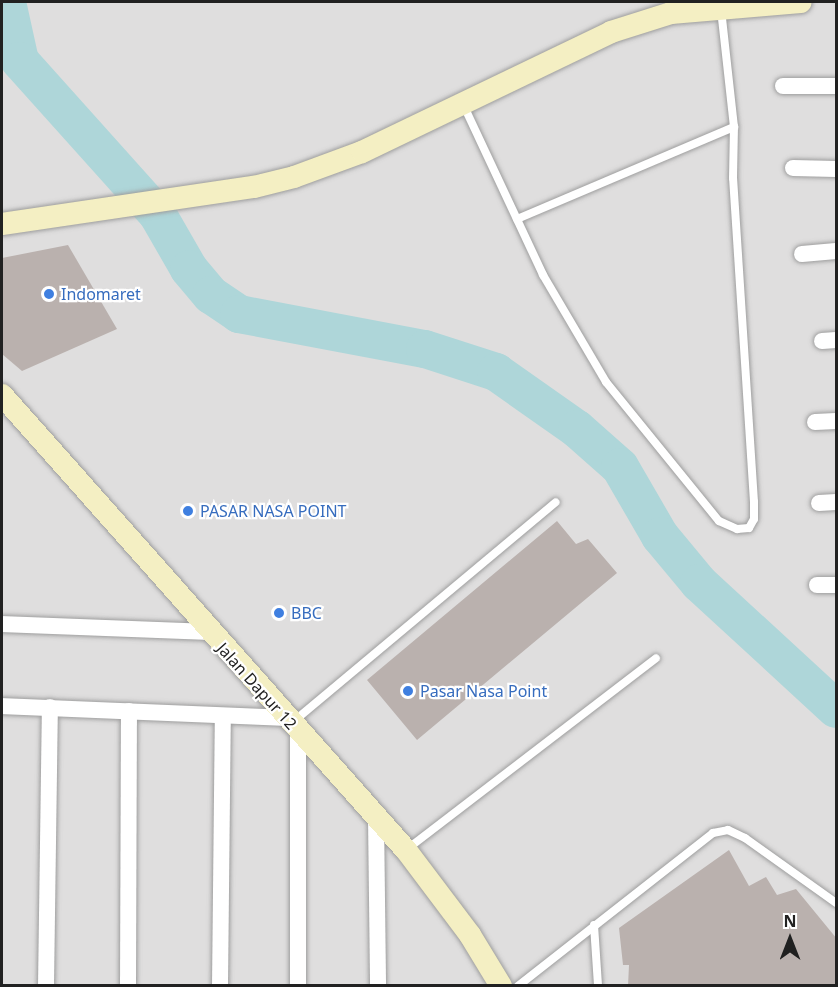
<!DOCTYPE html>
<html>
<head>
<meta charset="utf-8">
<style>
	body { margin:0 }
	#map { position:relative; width:838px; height:987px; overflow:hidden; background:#f0ede9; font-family:"Noto Sans",sans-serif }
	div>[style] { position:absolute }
	.residential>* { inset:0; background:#dfdede }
	.river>* { height:38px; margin:-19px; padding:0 19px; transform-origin:19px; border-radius:19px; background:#aed6d9 }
	.building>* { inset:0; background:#bab1ae }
	.roads { filter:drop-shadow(0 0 2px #9e9e9e) drop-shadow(0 0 2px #9e9e9e) }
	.lane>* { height:8px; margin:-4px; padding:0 4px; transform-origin:4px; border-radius:4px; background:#fff }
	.street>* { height:16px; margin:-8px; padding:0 8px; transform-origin:8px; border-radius:8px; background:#fff }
	.secondary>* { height:22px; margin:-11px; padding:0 11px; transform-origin:11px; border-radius:11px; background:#f4efc3 }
	.dots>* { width:16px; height:16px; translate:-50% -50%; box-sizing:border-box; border:3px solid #fff; border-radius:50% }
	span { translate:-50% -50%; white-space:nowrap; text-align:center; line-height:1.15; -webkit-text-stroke:4.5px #fff; paint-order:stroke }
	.shop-label { font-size:16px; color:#366cbe }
	.left { translate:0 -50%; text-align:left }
	.street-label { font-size:16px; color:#212121 }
	.frame { position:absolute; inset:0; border:3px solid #212121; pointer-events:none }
	.north { position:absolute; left:760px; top:909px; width:60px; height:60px; -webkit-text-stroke:4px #fff; paint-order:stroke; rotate:0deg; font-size:16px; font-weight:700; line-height:24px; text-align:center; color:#212121 }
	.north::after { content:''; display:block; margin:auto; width:21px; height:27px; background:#212121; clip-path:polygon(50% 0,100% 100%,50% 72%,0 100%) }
</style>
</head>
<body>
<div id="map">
	<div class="residential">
		<div style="clip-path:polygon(2px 2px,836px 2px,836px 985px,2px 985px)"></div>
	</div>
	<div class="river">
		<div style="left:7px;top:2px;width:60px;rotate:77.6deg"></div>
		<div style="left:20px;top:61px;width:207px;rotate:48.1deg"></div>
		<div style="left:158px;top:215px;width:62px;rotate:60.1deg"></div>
		<div style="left:189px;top:269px;width:34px;rotate:50deg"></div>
		<div style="left:211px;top:295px;width:34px;rotate:34deg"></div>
		<div style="left:239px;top:314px;width:189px;rotate:10.7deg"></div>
		<div style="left:425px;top:349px;width:75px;rotate:17.9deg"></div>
		<div style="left:496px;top:372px;width:99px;rotate:35.1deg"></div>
		<div style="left:577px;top:429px;width:57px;rotate:41.5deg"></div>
		<div style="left:620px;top:467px;width:80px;rotate:59.9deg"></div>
		<div style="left:660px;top:536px;width:61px;rotate:50.3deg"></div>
		<div style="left:699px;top:583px;width:186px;rotate:42.6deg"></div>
	</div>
	<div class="building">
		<div style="clip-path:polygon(68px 245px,117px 329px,22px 371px,2px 354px,2px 258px)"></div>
		<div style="clip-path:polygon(557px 521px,576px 544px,588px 539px,617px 573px,417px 740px,367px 680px)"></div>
		<div style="clip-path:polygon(729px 850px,749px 886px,766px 877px,777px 895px,796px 889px,837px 939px,837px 986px,628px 986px,629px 965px,623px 965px,619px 928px)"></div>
	</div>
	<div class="roads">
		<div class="lane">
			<div style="left:463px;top:104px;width:189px;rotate:64.9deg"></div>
			<div style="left:543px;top:275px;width:124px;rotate:59.5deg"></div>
			<div style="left:606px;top:382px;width:179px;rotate:50.9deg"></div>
			<div style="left:719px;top:521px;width:20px;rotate:24deg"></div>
			<div style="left:737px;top:529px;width:12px;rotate:-5deg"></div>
			<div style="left:749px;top:528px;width:10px;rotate:-61deg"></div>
			<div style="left:754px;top:519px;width:17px;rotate:-90deg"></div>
			<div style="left:754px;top:502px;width:325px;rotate:-93.7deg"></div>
			<div style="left:733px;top:178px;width:51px;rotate:-88.9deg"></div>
			<div style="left:734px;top:127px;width:119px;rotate:-96.3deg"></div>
			<div style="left:517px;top:219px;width:236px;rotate:-23deg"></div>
			<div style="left:294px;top:721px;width:341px;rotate:-39.9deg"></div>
			<div style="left:406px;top:850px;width:315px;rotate:-37.5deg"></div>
			<div style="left:594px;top:925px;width:61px;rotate:86.2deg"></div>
			<div style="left:518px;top:986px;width:248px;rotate:-38.1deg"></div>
			<div style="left:713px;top:833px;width:15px;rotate:-11deg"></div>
			<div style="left:728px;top:830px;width:19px;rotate:25deg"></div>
			<div style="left:745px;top:838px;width:112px;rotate:35.5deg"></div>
		</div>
		<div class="street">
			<div style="left:783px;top:86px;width:53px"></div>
			<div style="left:793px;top:168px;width:43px;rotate:1.3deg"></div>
			<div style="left:802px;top:254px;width:34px;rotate:-5deg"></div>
			<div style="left:822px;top:341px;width:14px;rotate:-4deg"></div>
			<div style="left:815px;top:422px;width:21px;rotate:-3deg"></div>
			<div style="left:819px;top:503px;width:17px;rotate:-3deg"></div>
			<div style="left:817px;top:585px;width:19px"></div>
			<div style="left:2px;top:624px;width:207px;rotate:2.2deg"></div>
			<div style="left:2px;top:706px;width:284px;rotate:2.4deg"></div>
			<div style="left:298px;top:731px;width:255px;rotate:90deg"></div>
			<div style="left:376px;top:817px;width:169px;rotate:89.3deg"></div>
			<div style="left:46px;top:986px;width:279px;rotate:-89.2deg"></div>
			<div style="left:128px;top:986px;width:275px;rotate:-89.8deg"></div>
			<div style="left:220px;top:986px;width:269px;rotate:-89.4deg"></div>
		</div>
		<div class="secondary">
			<div style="left:2px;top:224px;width:255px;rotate:-8.4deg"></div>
			<div style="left:254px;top:187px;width:41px;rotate:-14deg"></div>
			<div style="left:294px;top:177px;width:72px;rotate:-20.2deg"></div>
			<div style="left:362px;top:152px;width:276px;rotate:-25.7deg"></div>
			<div style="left:611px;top:32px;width:63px;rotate:-17.6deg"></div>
			<div style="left:671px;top:13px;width:130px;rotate:-4.8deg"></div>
			<div style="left:2px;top:395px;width:608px;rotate:48.4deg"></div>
			<div style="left:406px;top:850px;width:106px;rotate:53deg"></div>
			<div style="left:470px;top:935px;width:60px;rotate:58.7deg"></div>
		</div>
	</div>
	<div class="dots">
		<div style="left:49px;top:294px;background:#3f7fe0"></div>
		<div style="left:188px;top:511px;background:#3f7fe0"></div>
		<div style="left:279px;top:613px;background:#3f7fe0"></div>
		<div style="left:408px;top:691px;background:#3f7fe0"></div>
	</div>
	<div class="shop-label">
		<span class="left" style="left:61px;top:294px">Indomaret</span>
		<span class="left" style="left:200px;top:511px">PASAR NASA POINT</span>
		<span class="left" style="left:291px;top:613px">BBC</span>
		<span class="left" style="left:420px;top:691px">Pasar Nasa Point</span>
	</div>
	<div class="street-label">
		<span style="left:257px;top:686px;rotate:48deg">Jalan Dapur 12</span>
	</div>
	<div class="frame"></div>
	<div class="north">N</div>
</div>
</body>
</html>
